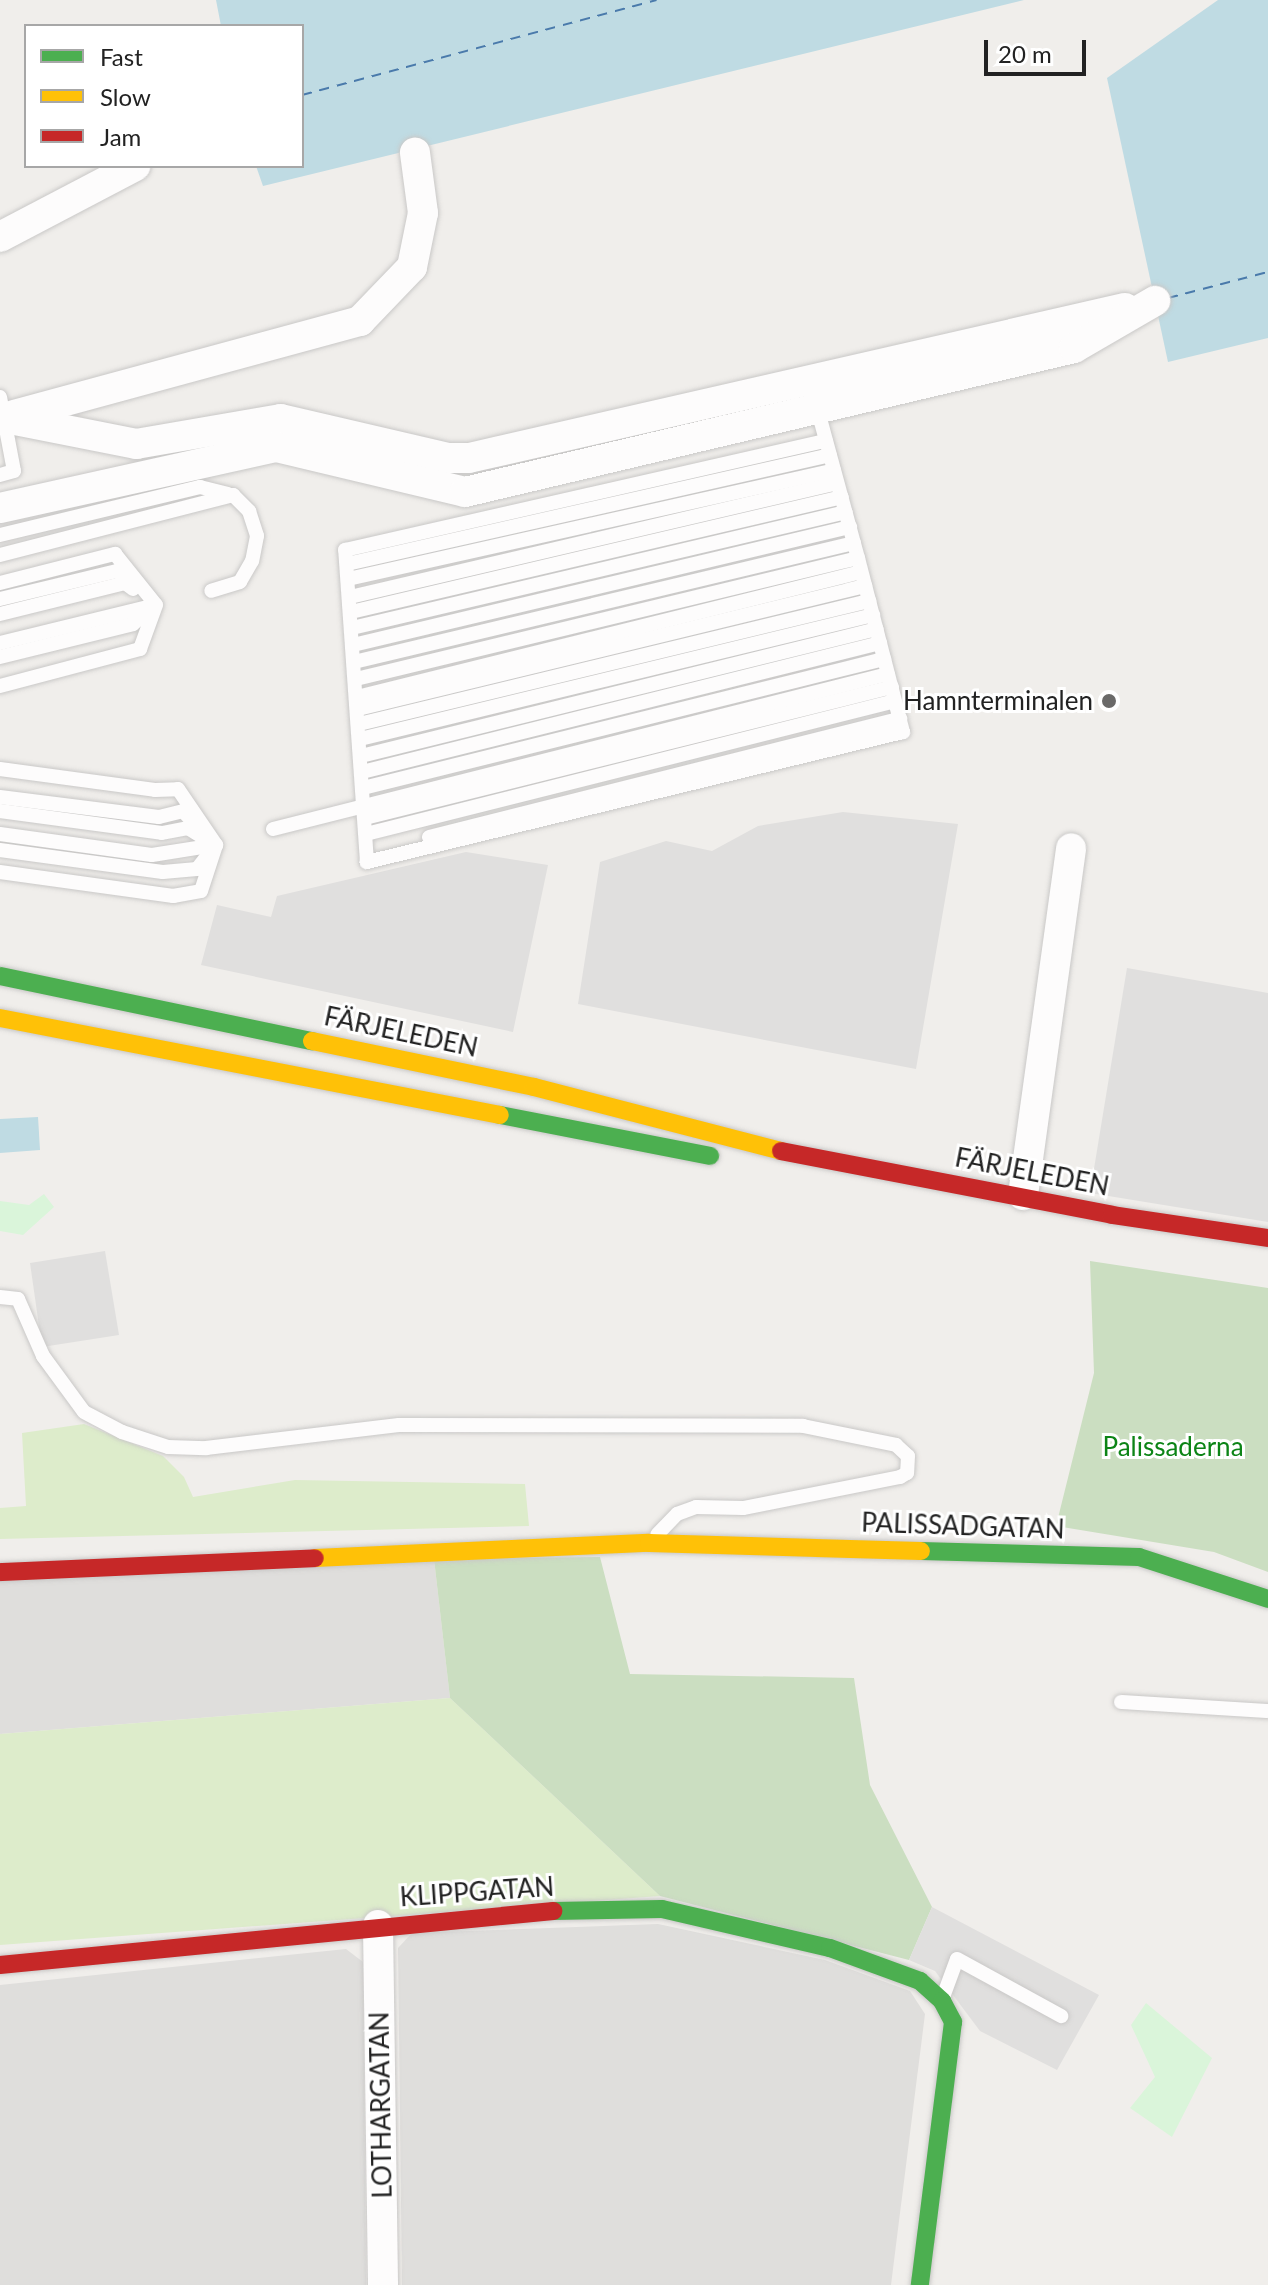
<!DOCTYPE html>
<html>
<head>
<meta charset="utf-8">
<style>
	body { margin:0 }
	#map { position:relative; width:1268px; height:2285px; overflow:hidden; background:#f0eeeb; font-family:Lato,sans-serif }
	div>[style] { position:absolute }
	.residential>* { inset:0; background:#dfdedc }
	.grass>* { inset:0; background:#ddeccb }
	.forest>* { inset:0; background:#cbdec1 }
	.park>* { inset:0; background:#daf5da }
	.parking>* { inset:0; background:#e0dfde }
	.water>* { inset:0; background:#bfdbe3 }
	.ferry>* { height:2px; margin-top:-1px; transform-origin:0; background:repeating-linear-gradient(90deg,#4a7aab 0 10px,transparent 0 18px) }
	.roads { filter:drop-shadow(0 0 2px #c9c8c7) drop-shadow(0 0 2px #c9c8c7) }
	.lane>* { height:14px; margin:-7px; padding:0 7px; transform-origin:7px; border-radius:7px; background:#fdfcfc }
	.street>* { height:30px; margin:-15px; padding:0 15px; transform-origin:15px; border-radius:15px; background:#fdfcfc }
	.fast>* { height:18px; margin:-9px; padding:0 9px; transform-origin:9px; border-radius:9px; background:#4caf50 }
	.slow>* { height:18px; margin:-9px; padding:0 9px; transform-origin:9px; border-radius:9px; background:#ffc107 }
	.jam>* { height:18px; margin:-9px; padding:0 9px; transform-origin:9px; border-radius:9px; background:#c62828 }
	.dots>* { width:22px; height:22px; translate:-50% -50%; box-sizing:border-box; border:4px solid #fff; border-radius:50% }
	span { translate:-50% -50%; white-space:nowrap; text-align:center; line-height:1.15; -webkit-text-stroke:6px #fff; paint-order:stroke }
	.poi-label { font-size:26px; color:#222 }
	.right { translate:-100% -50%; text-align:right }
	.street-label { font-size:26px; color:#222 }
	.park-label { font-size:26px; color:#0c8416 }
	.legend { position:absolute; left:24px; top:24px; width:280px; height:144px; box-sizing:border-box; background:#fff; border:2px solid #a7a7a7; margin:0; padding:10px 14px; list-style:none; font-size:24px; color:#222 }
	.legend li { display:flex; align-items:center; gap:16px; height:40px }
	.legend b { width:40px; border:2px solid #a7a7a7 }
	.scale { position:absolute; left:984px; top:40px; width:102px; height:36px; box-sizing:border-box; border:4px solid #222; border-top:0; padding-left:10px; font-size:24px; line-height:28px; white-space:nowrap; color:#222; -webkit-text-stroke:6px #fff; paint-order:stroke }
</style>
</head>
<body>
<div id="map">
	<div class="residential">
		<div style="clip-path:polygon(434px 1559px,450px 1698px,0 1734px,0 1569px)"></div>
		<div style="clip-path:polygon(658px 1924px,825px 1960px,910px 1991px,925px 2014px,891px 2285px,402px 2285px,398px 1948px,412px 1933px)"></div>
		<div style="clip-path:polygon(346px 1949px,363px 1962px,366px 2285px,0 2285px,0 1985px)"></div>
	</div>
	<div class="grass">
		<div style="clip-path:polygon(84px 1424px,163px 1456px,184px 1477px,193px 1497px,295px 1480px,525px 1484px,529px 1526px,0 1539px,0 1508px,26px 1506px,22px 1433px)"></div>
		<div style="clip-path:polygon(450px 1698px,660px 1896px,0 1945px,0 1734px)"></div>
	</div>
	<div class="forest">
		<div style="clip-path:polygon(1090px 1261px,1268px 1288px,1268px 1572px,1214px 1552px,1056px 1526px,1094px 1373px)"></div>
		<div style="clip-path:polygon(600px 1557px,630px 1674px,854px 1678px,870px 1785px,932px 1907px,909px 1960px,660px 1896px,450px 1698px,434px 1559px)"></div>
	</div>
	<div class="park">
		<div style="clip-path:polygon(44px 1194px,54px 1207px,23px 1235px,0 1231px,0 1201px,29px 1205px)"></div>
		<div style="clip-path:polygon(1146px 2003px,1212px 2058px,1172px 2137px,1130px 2108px,1155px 2077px,1131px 2025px)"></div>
	</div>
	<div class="parking">
		<div style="clip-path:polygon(843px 812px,958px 824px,916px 1069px,578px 1004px,600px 862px,666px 841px,712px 851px,758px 826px)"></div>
		<div style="clip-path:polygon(466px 852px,548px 865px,513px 1032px,201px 965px,217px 905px,271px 917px,277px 896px)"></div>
		<div style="clip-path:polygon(1127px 968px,1268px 993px,1268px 1222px,1090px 1193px)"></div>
		<div style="clip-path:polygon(105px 1251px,119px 1335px,42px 1347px,30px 1263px)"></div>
		<div style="clip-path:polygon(932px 1907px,1099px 1995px,1057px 2070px,980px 2031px,935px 1971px,909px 1960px)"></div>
	</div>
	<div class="water">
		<div style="clip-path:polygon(216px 0,1024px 0,263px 186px,256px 166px,302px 166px,302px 26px,221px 26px)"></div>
		<div style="clip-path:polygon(1218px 0,1268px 0,1268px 338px,1168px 362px,1107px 78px)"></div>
		<div style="clip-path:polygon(38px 1117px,40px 1150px,0 1153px,0 1119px)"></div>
	</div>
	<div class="ferry">
		<div style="left:302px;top:95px;width:367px;rotate:-15deg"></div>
		<div style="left:1168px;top:298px;width:103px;rotate:-14.6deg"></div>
	</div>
	<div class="roads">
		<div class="lane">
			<div style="left:0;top:397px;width:75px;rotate:79.3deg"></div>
			<div style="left:14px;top:471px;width:15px;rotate:164deg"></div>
			<div style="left:818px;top:411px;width:152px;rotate:74.8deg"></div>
			<div style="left:858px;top:558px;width:180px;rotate:75.5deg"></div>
			<div style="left:903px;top:732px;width:552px;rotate:166.37deg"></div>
			<div style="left:367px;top:862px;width:313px;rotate:-94deg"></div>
			<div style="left:345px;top:550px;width:493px;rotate:-12.8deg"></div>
			<div style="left:0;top:535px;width:206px;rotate:-13.5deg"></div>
			<div style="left:200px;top:487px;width:29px;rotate:14deg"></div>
			<div style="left:0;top:555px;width:241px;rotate:-14.4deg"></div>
			<div style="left:233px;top:495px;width:23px;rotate:45deg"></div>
			<div style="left:249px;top:511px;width:26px;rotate:72deg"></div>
			<div style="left:257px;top:536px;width:25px;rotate:101deg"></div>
			<div style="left:252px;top:561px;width:24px;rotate:120deg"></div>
			<div style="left:240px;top:582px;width:30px;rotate:163deg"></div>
			<div style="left:347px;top:564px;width:495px;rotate:-12.7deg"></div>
			<div style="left:348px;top:579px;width:498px;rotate:-12.6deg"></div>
			<div style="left:0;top:583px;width:119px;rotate:-14.2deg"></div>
			<div style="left:115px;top:554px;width:65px;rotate:51.2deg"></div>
			<div style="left:350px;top:597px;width:500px;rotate:-13.17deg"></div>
			<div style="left:0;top:599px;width:120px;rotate:-13.5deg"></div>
			<div style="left:117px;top:571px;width:16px;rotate:40deg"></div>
			<div style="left:351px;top:612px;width:504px;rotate:-13.18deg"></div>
			<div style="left:0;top:614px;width:129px;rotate:-13.9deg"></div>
			<div style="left:125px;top:583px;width:10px;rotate:37deg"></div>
			<div style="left:352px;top:628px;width:507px;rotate:-13.21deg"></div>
			<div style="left:0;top:643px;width:156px;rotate:-13.7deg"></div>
			<div style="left:353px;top:645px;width:511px;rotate:-13.36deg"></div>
			<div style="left:0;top:657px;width:137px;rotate:-13.9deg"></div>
			<div style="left:133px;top:624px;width:26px;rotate:-40deg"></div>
			<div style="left:354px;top:662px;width:514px;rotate:-13.39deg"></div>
			<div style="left:356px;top:679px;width:516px;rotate:-13.55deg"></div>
			<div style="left:0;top:686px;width:145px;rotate:-14.8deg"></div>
			<div style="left:140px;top:649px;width:47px;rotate:-70deg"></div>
			<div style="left:357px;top:697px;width:519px;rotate:-13.93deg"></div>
			<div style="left:358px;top:709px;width:522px;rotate:-13.64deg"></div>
			<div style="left:359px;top:724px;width:525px;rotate:-13.56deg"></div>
			<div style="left:360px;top:739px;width:528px;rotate:-13.59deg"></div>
			<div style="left:361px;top:756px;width:531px;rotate:-13.83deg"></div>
			<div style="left:0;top:769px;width:156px;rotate:7.7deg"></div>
			<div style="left:155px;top:790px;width:23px;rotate:-2deg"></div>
			<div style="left:178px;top:789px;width:68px;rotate:55.8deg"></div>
			<div style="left:362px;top:772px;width:534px;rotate:-13.98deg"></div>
			<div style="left:363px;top:788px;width:537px;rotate:-13.91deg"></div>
			<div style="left:0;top:797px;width:160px;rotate:7.2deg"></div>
			<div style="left:159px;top:817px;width:25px;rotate:-14deg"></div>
			<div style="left:183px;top:811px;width:15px;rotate:48deg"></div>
			<div style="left:0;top:811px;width:163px;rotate:7.7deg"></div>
			<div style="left:162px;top:833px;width:26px;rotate:-11deg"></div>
			<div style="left:188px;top:828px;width:28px;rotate:32deg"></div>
			<div style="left:365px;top:818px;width:543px;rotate:-13.96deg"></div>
			<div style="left:273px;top:829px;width:634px;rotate:-14.15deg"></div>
			<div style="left:0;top:834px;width:153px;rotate:7.9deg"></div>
			<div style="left:152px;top:855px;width:65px;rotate:-8.9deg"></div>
			<div style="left:366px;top:834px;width:545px;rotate:-14.11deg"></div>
			<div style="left:429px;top:837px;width:486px;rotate:-14.1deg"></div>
			<div style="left:0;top:850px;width:164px;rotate:7.7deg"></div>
			<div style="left:163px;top:872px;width:34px;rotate:-5deg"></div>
			<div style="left:197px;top:869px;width:18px;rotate:-52deg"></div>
			<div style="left:0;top:872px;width:175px;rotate:7.9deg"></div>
			<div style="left:173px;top:896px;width:28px;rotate:-10deg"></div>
			<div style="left:201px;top:891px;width:48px;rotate:-71.9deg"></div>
			<div style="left:0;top:1297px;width:18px;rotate:6deg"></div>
			<div style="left:18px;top:1299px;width:62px;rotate:66.3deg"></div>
			<div style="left:43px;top:1356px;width:69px;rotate:53.8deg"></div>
			<div style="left:84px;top:1412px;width:43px;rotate:27.8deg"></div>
			<div style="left:122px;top:1432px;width:48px;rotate:18.1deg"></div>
			<div style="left:168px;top:1447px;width:38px;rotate:2deg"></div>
			<div style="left:206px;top:1448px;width:194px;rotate:-6.8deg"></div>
			<div style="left:399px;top:1425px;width:404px;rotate:0.1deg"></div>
			<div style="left:803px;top:1426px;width:95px;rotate:11.5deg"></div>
			<div style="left:896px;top:1445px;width:16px;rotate:43deg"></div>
			<div style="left:908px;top:1456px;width:17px;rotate:93deg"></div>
			<div style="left:907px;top:1473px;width:8px;rotate:150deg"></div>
			<div style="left:900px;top:1477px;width:160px;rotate:168.8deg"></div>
			<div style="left:743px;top:1508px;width:47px;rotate:-178.8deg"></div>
			<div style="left:696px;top:1507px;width:20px;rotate:160deg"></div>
			<div style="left:677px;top:1514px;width:28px;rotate:134deg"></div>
			<div style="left:1121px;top:1702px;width:147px;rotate:3.5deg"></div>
			<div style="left:943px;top:1997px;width:40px;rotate:-69.8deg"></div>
			<div style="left:957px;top:1959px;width:119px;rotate:28.7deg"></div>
		</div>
		<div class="street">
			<div style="left:0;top:237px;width:153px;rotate:-27.7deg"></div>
			<div style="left:14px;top:415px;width:359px;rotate:-15.2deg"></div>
			<div style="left:360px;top:321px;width:75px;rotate:-46.1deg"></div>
			<div style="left:412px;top:267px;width:55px;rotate:-78.5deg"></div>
			<div style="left:423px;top:213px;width:61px;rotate:-97.6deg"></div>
			<div style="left:5px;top:418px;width:134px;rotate:11.2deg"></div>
			<div style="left:136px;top:444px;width:147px;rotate:-9.8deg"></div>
			<div style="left:281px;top:419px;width:171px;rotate:13.1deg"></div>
			<div style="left:448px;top:458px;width:21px"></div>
			<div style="left:469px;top:458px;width:673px;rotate:-12.88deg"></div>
			<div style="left:0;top:508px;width:283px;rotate:-12.5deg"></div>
			<div style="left:276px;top:447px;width:194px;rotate:13.4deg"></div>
			<div style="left:465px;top:492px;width:626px;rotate:-13.3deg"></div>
			<div style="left:1074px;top:348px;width:94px;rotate:-30.1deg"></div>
			<div style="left:1023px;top:1195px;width:350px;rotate:-82.1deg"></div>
			<div style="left:378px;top:1925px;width:360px;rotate:89.2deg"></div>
		</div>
		<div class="fast">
			<div style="left:0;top:976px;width:319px;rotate:11.8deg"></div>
			<div style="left:500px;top:1115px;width:214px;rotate:11deg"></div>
			<div style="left:921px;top:1551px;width:218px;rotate:1.6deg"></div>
			<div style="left:1139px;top:1557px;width:136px;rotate:18deg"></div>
			<div style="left:553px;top:1911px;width:109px;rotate:-1.1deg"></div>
			<div style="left:662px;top:1909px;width:172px;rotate:13.1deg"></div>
			<div style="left:830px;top:1948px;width:96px;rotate:20.1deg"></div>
			<div style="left:920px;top:1981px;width:30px;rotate:42deg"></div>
			<div style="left:942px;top:2001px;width:24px;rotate:62deg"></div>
			<div style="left:953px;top:2022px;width:265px;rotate:97.2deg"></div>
		</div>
		<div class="slow">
			<div style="left:0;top:1018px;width:509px;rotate:10.98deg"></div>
			<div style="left:312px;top:1041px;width:227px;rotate:11.7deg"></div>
			<div style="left:534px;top:1087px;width:255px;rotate:14.5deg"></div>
			<div style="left:315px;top:1558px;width:334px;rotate:-2.6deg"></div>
			<div style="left:649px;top:1543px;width:272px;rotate:1.7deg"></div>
		</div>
		<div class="jam">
			<div style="left:781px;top:1151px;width:337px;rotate:10.9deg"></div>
			<div style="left:1112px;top:1215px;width:158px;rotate:8.4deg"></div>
			<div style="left:0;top:1572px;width:315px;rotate:-2.5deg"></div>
			<div style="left:0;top:1965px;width:556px;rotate:-5.58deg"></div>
		</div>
	</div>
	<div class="dots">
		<div style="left:1109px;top:701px;background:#6a6968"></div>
	</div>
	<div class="poi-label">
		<span class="right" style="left:1093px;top:701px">Hamnterminalen</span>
	</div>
	<div class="street-label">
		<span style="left:401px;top:1032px;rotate:12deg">FÄRJELEDEN</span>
		<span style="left:1032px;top:1172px;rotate:11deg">FÄRJELEDEN</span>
		<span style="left:963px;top:1526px;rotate:2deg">PALISSADGATAN</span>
		<span style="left:477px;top:1892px;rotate:-4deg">KLIPPGATAN</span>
		<span style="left:381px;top:2105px;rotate:-91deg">LOTHARGATAN</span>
	</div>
	<div class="park-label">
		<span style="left:1173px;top:1447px">Palissaderna</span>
	</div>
	<ul class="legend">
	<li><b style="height:10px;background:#4caf50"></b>Fast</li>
	<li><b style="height:10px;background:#ffc107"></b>Slow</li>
	<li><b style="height:10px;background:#c62828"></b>Jam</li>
	</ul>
	<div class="scale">20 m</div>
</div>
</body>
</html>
